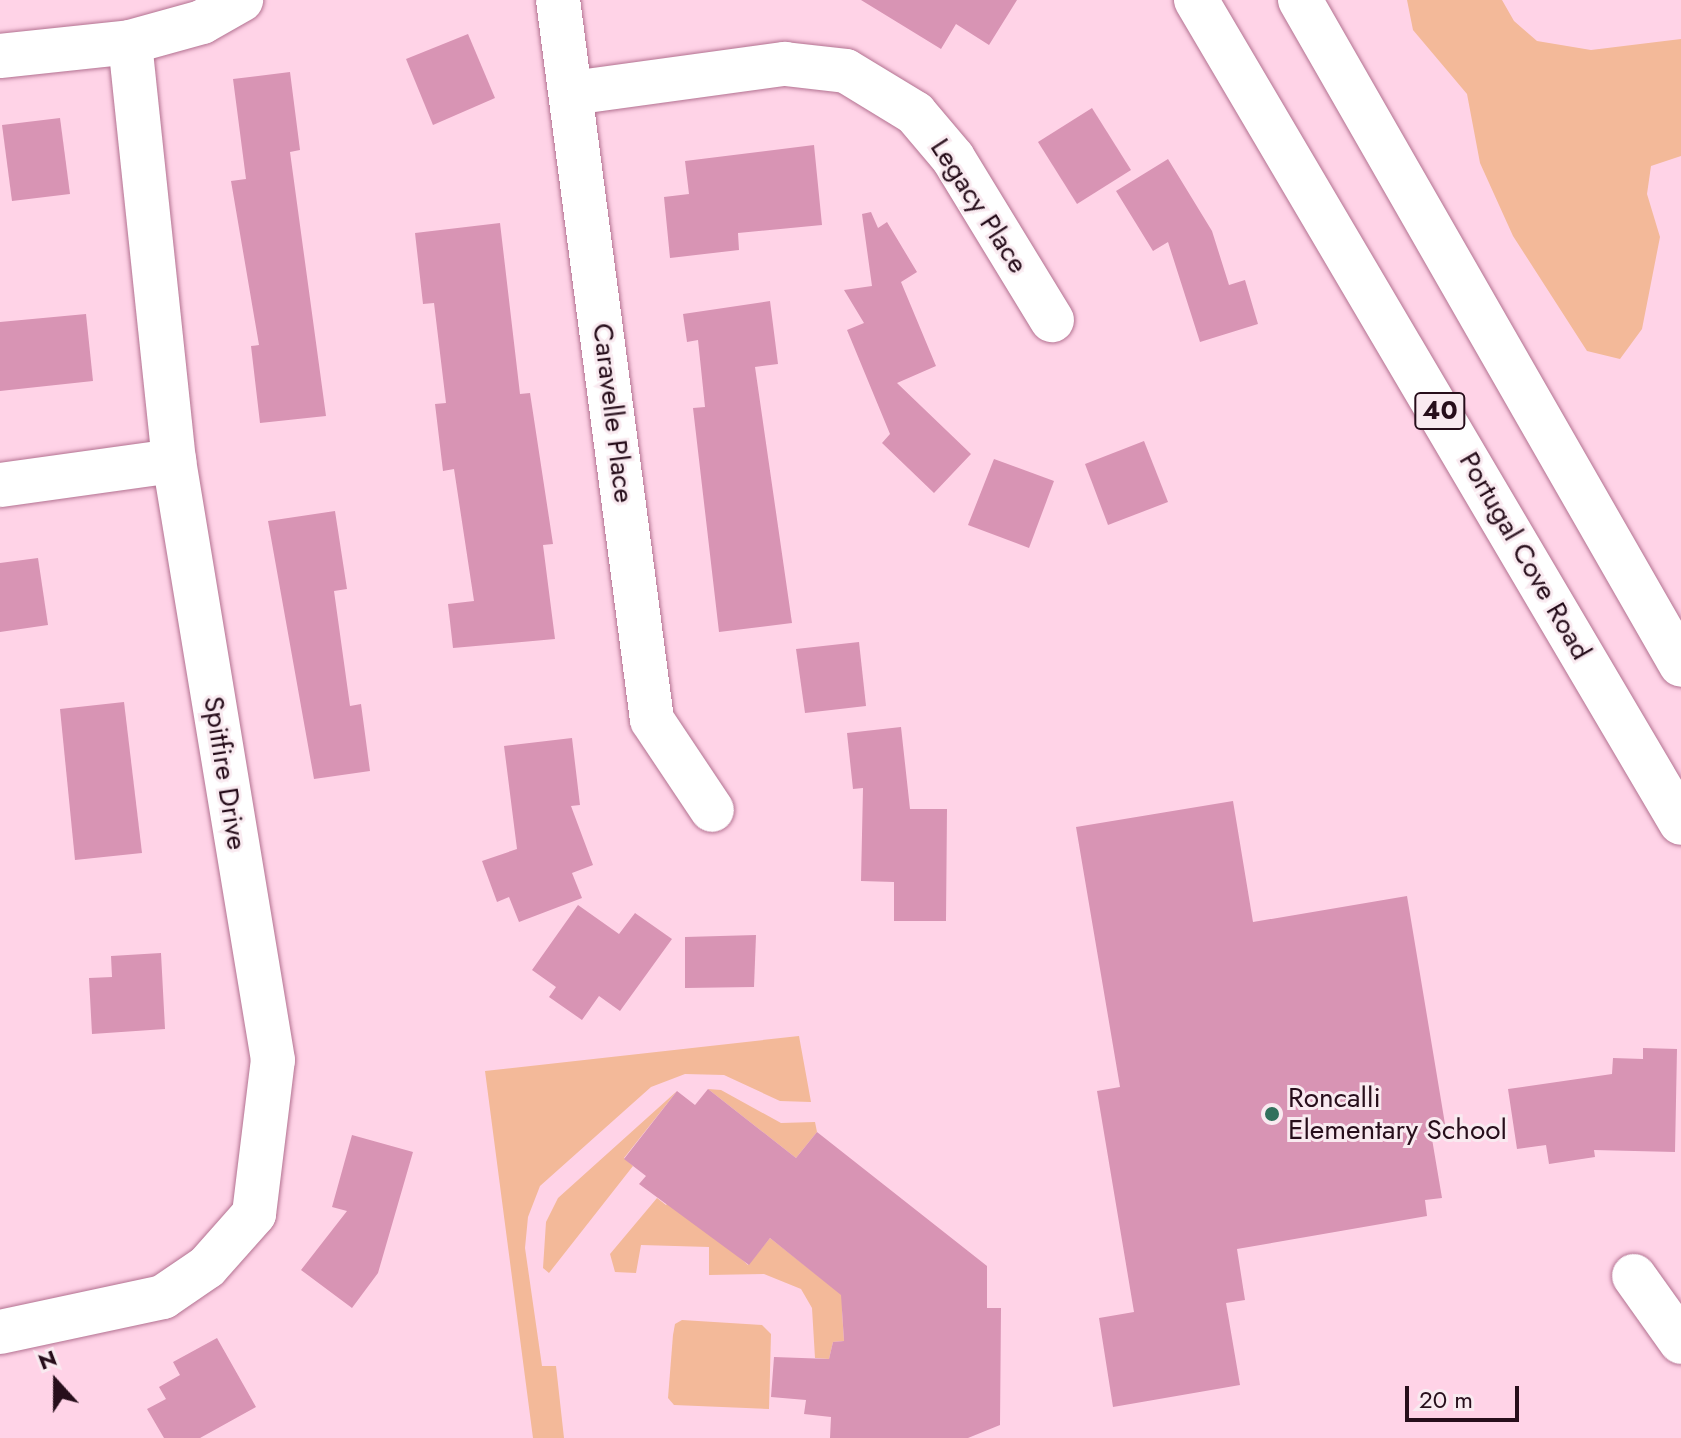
<!DOCTYPE html>
<html>
<head>
<meta charset="utf-8">
<style>
	body { margin:0 }
	#map { position:relative; width:1681px; height:1438px; overflow:hidden; background:#ffd3e7; font-family:Jost,sans-serif }
	div>[style] { position:absolute }
	.green>* { inset:0; background:#f3b999 }
	.building>* { inset:0; background:#d894b4 }
	.roads { filter:drop-shadow(0 0 2px #b37291) drop-shadow(0 0 2px #b37291) }
	.minor>* { height:44px; margin:-22px; padding:0 22px; transform-origin:22px; border-radius:22px; background:#fff }
	.major>* { height:44px; margin:-22px; padding:0 22px; transform-origin:22px; border-radius:22px; background:#fff }
	.dots>* { width:22px; height:22px; translate:-50% -50%; box-sizing:border-box; border:4px solid #f9eaf0; border-radius:50% }
	span { translate:-50% -50%; white-space:nowrap; text-align:center; line-height:1.15; -webkit-text-stroke:6px #f9eaf0; paint-order:stroke }
	.shield-label span { padding:2px 6px; background:#f9eaf0; border:2px solid; border-radius:6px; -webkit-text-stroke-width:0 }
	.shield-label { font-size:26px; color:#270e1b; font-weight:700 }
	.street-label { font-size:28px; color:#270e1b }
	.poi-label { font-size:28px; color:#270e1b }
	.left { translate:0 -50%; text-align:left }
	.north { position:absolute; left:16px; top:1342px; width:80px; height:80px; -webkit-text-stroke:6px #f9eaf0; paint-order:stroke; rotate:339deg; font-size:22px; font-weight:700; line-height:32px; text-align:center; color:#270e1b }
	.north::after { content:''; display:block; margin:auto; width:28px; height:36px; background:#270e1b; clip-path:polygon(50% 0,100% 100%,50% 72%,0 100%) }
	.scale { position:absolute; left:1405px; top:1386px; width:114px; height:36px; box-sizing:border-box; border:4px solid #270e1b; border-top:0; padding-left:10px; font-size:24px; line-height:28px; white-space:nowrap; color:#270e1b; -webkit-text-stroke:6px #f9eaf0; paint-order:stroke }
</style>
</head>
<body>
<div id="map">
	<div class="green">
		<div style="clip-path:polygon(1407px 0,1502px 0,1514px 21px,1537px 41px,1591px 50px,1681px 39px,1681px 156px,1651px 166px,1647px 194px,1660px 237px,1642px 329px,1620px 359px,1587px 351px,1513px 236px,1480px 163px,1467px 94px,1413px 30px)"></div>
		<div style="clip-path:polygon(799px 1036px,811px 1102px,780px 1101px,724px 1075px,685px 1074px,651px 1087px,540px 1186px,528px 1217px,525px 1248px,542px 1366px,556px 1366px,564px 1438px,533px 1438px,485px 1071px)"></div>
		<div style="clip-path:polygon(708px 1089px,721px 1090px,781px 1123px,815px 1122px,817px 1132px,796px 1158px)"></div>
		<div style="clip-path:polygon(677px 1091px,624px 1158px,633px 1166px,549px 1273px,543px 1268px,546px 1222px,558px 1198px)"></div>
		<div style="clip-path:polygon(673px 1197px,748px 1265px,770px 1238px,850px 1301px,842px 1311px,844px 1341px,833px 1342px,829px 1359px,815px 1358px,812px 1308px,801px 1289px,764px 1274px,709px 1275px,709px 1247px,641px 1245px,636px 1273px,615px 1272px,610px 1254px,657px 1198px,666px 1205px)"></div>
		<div style="clip-path:polygon(682px 1320px,762px 1325px,771px 1334px,769px 1409px,674px 1405px,668px 1398px,673px 1335px,675px 1324px)"></div>
	</div>
	<div class="building">
		<div style="clip-path:polygon(861px 0,1017px 0,989px 45px,956px 24px,941px 49px)"></div>
		<div style="clip-path:polygon(468px 34px,495px 98px,433px 125px,406px 59px)"></div>
		<div style="clip-path:polygon(290px 72px,300px 150px,290px 152px,326px 416px,260px 423px,251px 346px,259px 345px,231px 181px,246px 179px,233px 79px)"></div>
		<div style="clip-path:polygon(1092px 108px,1131px 170px,1077px 204px,1038px 142px)"></div>
		<div style="clip-path:polygon(60px 118px,70px 194px,12px 201px,2px 125px)"></div>
		<div style="clip-path:polygon(814px 145px,822px 225px,738px 233px,739px 250px,670px 258px,664px 197px,689px 194px,685px 161px)"></div>
		<div style="clip-path:polygon(1168px 159px,1212px 231px,1229px 285px,1245px 280px,1258px 324px,1200px 342px,1168px 242px,1153px 251px,1116px 191px)"></div>
		<div style="clip-path:polygon(871px 212px,878px 228px,887px 222px,917px 272px,901px 282px,936px 366px,897px 383px,971px 454px,934px 493px,882px 443px,890px 434px,847px 330px,864px 323px,844px 290px,872px 286px,862px 214px)"></div>
		<div style="clip-path:polygon(500px 223px,520px 394px,530px 393px,553px 544px,543px 545px,555px 639px,453px 648px,448px 604px,474px 601px,454px 469px,443px 471px,435px 404px,446px 403px,434px 303px,423px 304px,415px 233px)"></div>
		<div style="clip-path:polygon(770px 301px,778px 364px,755px 367px,792px 623px,719px 632px,693px 408px,705px 407px,698px 340px,687px 342px,683px 314px)"></div>
		<div style="clip-path:polygon(86px 314px,93px 381px,0 391px,0 322px)"></div>
		<div style="clip-path:polygon(1144px 441px,1168px 502px,1108px 525px,1085px 464px)"></div>
		<div style="clip-path:polygon(994px 459px,1054px 481px,1029px 548px,968px 525px)"></div>
		<div style="clip-path:polygon(335px 511px,347px 589px,334px 591px,350px 706px,361px 704px,370px 771px,314px 779px,268px 521px)"></div>
		<div style="clip-path:polygon(38px 558px,48px 625px,0 632px,0 563px)"></div>
		<div style="clip-path:polygon(859px 642px,866px 706px,805px 713px,796px 649px)"></div>
		<div style="clip-path:polygon(124px 702px,142px 853px,75px 860px,60px 709px)"></div>
		<div style="clip-path:polygon(901px 727px,910px 809px,947px 809px,946px 921px,894px 921px,894px 882px,861px 881px,863px 788px,853px 789px,847px 733px)"></div>
		<div style="clip-path:polygon(572px 738px,580px 805px,571px 806px,593px 865px,572px 873px,582px 898px,519px 922px,509px 897px,497px 902px,482px 861px,517px 849px,504px 746px)"></div>
		<div style="clip-path:polygon(1233px 801px,1253px 922px,1407px 896px,1447px 1136px,1432px 1139px,1442px 1198px,1425px 1200px,1427px 1216px,1237px 1249px,1245px 1300px,1226px 1303px,1240px 1385px,1113px 1407px,1099px 1318px,1134px 1312px,1097px 1091px,1120px 1087px,1076px 827px)"></div>
		<div style="clip-path:polygon(578px 905px,619px 934px,635px 913px,672px 939px,620px 1011px,599px 996px,582px 1020px,549px 997px,556px 987px,532px 970px)"></div>
		<div style="clip-path:polygon(756px 935px,754px 987px,685px 988px,685px 937px)"></div>
		<div style="clip-path:polygon(161px 953px,165px 1029px,92px 1034px,89px 978px,112px 977px,111px 956px)"></div>
		<div style="clip-path:polygon(1643px 1048px,1677px 1049px,1675px 1152px,1594px 1150px,1595px 1157px,1549px 1164px,1546px 1145px,1517px 1149px,1508px 1089px,1612px 1074px,1613px 1058px,1643px 1059px)"></div>
		<div style="clip-path:polygon(708px 1089px,796px 1158px,817px 1132px,987px 1266px,987px 1308px,1001px 1308px,1000px 1425px,968px 1438px,830px 1438px,831px 1417px,804px 1414px,806px 1400px,771px 1397px,774px 1357px,829px 1359px,833px 1342px,844px 1341px,841px 1295px,770px 1238px,749px 1265px,639px 1184px,646px 1176px,624px 1159px,677px 1091px,695px 1105px)"></div>
		<div style="clip-path:polygon(352px 1135px,413px 1152px,378px 1273px,352px 1308px,301px 1270px,347px 1211px,332px 1207px)"></div>
		<div style="clip-path:polygon(217px 1338px,256px 1407px,200px 1438px,164px 1438px,147px 1409px,166px 1399px,159px 1387px,180px 1375px,173px 1362px)"></div>
	</div>
	<div class="roads">
		<div class="minor">
			<div style="left:558px;top:0;width:726px;rotate:82.56deg"></div>
			<div style="left:652px;top:720px;width:108px;rotate:56.3deg"></div>
			<div style="left:0;top:56px;width:131px;rotate:-6.1deg"></div>
			<div style="left:130px;top:42px;width:75px;rotate:-15.5deg"></div>
			<div style="left:202px;top:22px;width:45px;rotate:-29.4deg"></div>
			<div style="left:572px;top:93px;width:215px;rotate:-7.8deg"></div>
			<div style="left:785px;top:64px;width:61px;rotate:6.5deg"></div>
			<div style="left:846px;top:71px;width:81px;rotate:31.3deg"></div>
			<div style="left:915px;top:113px;width:59px;rotate:49.8deg"></div>
			<div style="left:953px;top:158px;width:190px;rotate:58.6deg"></div>
			<div style="left:0;top:485px;width:176px;rotate:-7.9deg"></div>
			<div style="left:1634px;top:1276px;width:81px;rotate:54.5deg"></div>
			<div style="left:0;top:1332px;width:167px;rotate:-12.1deg"></div>
			<div style="left:163px;top:1297px;width:53px;rotate:-34.3deg"></div>
			<div style="left:207px;top:1267px;width:71px;rotate:-48.4deg"></div>
			<div style="left:254px;top:1214px;width:155px;rotate:-83deg"></div>
			<div style="left:273px;top:1060px;width:607px;rotate:-99.38deg"></div>
			<div style="left:174px;top:461px;width:421px;rotate:-96deg"></div>
		</div>
		<div class="major">
			<div style="left:1196px;top:0;width:955px;rotate:59.49deg"></div>
			<div style="left:1300px;top:0;width:766px;rotate:60.19deg"></div>
		</div>
	</div>
	<div class="dots">
		<div style="left:1272px;top:1114px;background:#32705c"></div>
	</div>
	<div class="shield-label">
		<span style="left:1440px;top:411px">40</span>
	</div>
	<div class="street-label">
		<span style="left:979px;top:206px;rotate:57deg">Legacy Place</span>
		<span style="left:613px;top:413px;rotate:83deg">Caravelle Place</span>
		<span style="left:1525px;top:556px;rotate:60deg">Portugal Cove Road</span>
		<span style="left:225px;top:773px;rotate:81deg">Spitfire Drive</span>
	</div>
	<div class="poi-label">
		<span class="left" style="left:1288px;top:1114px">Roncalli<br>Elementary School</span>
	</div>
	<div class="north">N</div>
	<div class="scale">20 m</div>
</div>
</body>
</html>
